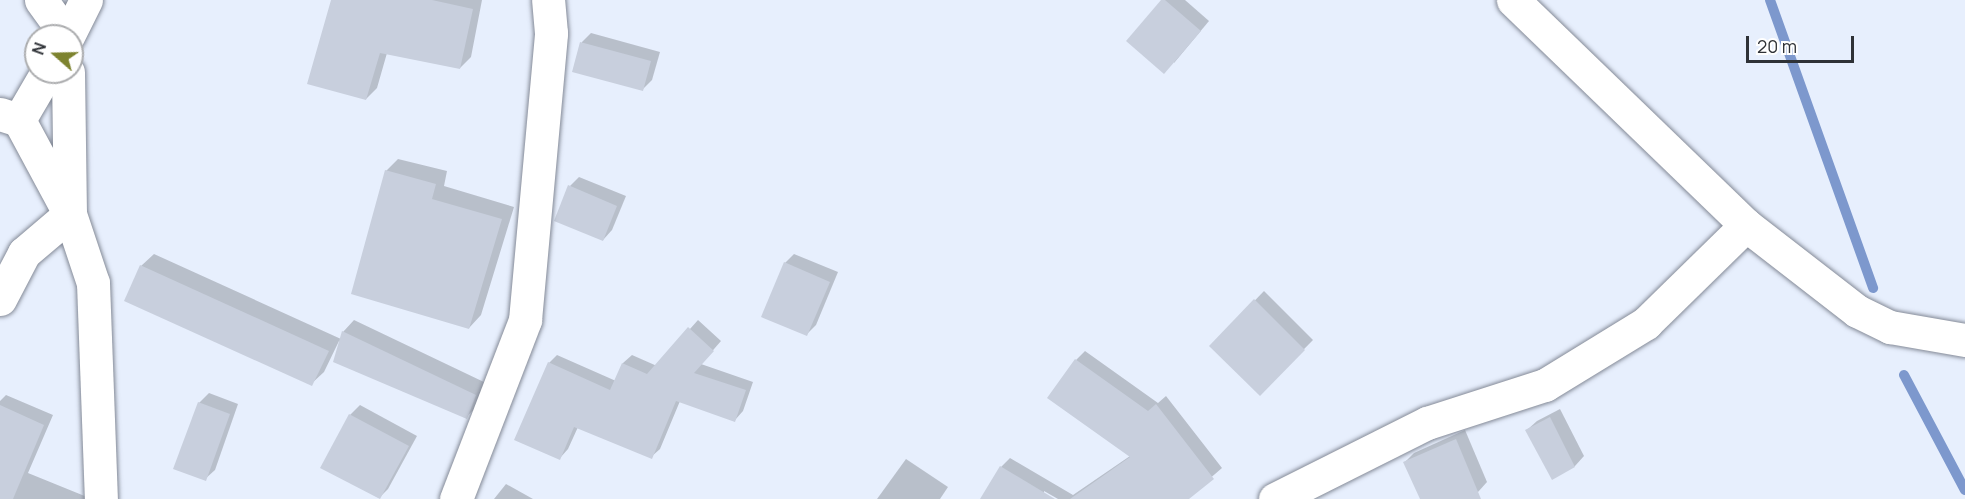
<!DOCTYPE html>
<html>
<head>
<meta charset="utf-8">
<style>
	body { margin:0 }
	#map { position:relative; width:1965px; height:499px; overflow:hidden; background:#e7effd; font-family:Manrope,sans-serif }
	div>[style] { position:absolute }
	.shadow>* { inset:0; background:#0003 }
	.stream>* { height:10px; margin:-5px; padding:0 5px; transform-origin:5px; border-radius:5px; background:#7d98cd }
	.building>* { inset:0; background:#c8cfdd }
	.roads { filter:drop-shadow(0 0 2px #848a97) drop-shadow(0 0 2px #848a97) }
	.minor>* { height:33px; margin:-16.5px; padding:0 16.5px; transform-origin:16.5px; border-radius:16.5px; background:#fff }
	span { translate:-50% -50%; white-space:nowrap; text-align:center; line-height:1.15; -webkit-text-stroke:6px #fff; paint-order:stroke }
	.north { position:absolute; left:24px; top:24px; width:60px; height:60px; box-sizing:border-box; background:#fff; border:2px solid #acadaf; border-radius:50%; rotate:290deg; font-size:16px; font-weight:700; line-height:24px; text-align:center; color:#2f3237 }
	.north::after { content:''; display:block; margin:auto; width:21px; height:27px; background:#7d832f; clip-path:polygon(50% 0,100% 100%,50% 72%,0 100%) }
	.scale { position:absolute; left:1746px; top:36px; width:108px; height:27px; box-sizing:border-box; border:3px solid #2f3237; border-top:0; padding-left:8px; font-size:18px; line-height:21px; white-space:nowrap; color:#2f3237; -webkit-text-stroke:4px #fff; paint-order:stroke }
</style>
</head>
<body>
<div id="map">
	<div class="shadow">
		<div style="clip-path:polygon(332px 0,482px 0,471px 57px,460px 68px,387px 53px,377px 88px,366px 99px)"></div>
		<div style="clip-path:polygon(1163px 0,1185px 0,1209px 21px,1174px 63px)"></div>
		<div style="clip-path:polygon(591px 33px,660px 52px,652px 80px,643px 89px,574px 71px,582px 42px)"></div>
		<div style="clip-path:polygon(398px 159px,447px 171px,444px 186px,514px 207px,481px 315px,469px 328px,386px 171px)"></div>
		<div style="clip-path:polygon(579px 177px,626px 196px,612px 230px,603px 240px,570px 186px)"></div>
		<div style="clip-path:polygon(154px 254px,341px 339px,343px 332px,354px 320px,486px 383px,478px 406px,466px 417px,339px 341px,324px 372px,311px 384px,141px 266px)"></div>
		<div style="clip-path:polygon(794px 254px,838px 272px,816px 325px,807px 334px,785px 263px)"></div>
		<div style="clip-path:polygon(1264px 291px,1313px 340px,1260px 394px,1211px 346px)"></div>
		<div style="clip-path:polygon(698px 320px,721px 341px,701px 364px,753px 382px,743px 411px,735px 420px,680px 401px,660px 449px,651px 457px,578px 427px,568px 449px,560px 458px,549px 363px,557px 355px,616px 381px,623px 363px,632px 355px,657px 366px)"></div>
		<div style="clip-path:polygon(1085px 351px,1158px 403px,1166px 396px,1222px 468px,1186px 499px,1058px 499px,1044px 491px,1044px 494px,1052px 499px,990px 499px,1001px 467px,1010px 458px,1073px 495px,1130px 456px,1076px 360px)"></div>
		<div style="clip-path:polygon(209px 393px,238px 404px,215px 470px,205px 479px,199px 403px)"></div>
		<div style="clip-path:polygon(6px 395px,53px 415px,28px 473px,92px 499px,0 499px,0 401px)"></div>
		<div style="clip-path:polygon(360px 405px,417px 436px,388px 489px,379px 498px,322px 467px,350px 415px)"></div>
		<div style="clip-path:polygon(1560px 409px,1584px 456px,1575px 466px,1552px 478px,1527px 430px,1537px 421px)"></div>
		<div style="clip-path:polygon(1465px 430px,1487px 482px,1478px 492px,1462px 499px,1421px 499px,1405px 462px,1414px 453px)"></div>
		<div style="clip-path:polygon(906px 459px,948px 487px,940px 499px,877px 499px)"></div>
		<div style="clip-path:polygon(506px 484px,533px 499px,494px 499px)"></div>
	</div>
	<div class="stream">
		<div style="left:1770px;top:0;width:306px;rotate:70.3deg"></div>
		<div style="left:1904px;top:375px;width:130px;rotate:62.1deg"></div>
	</div>
	<div class="building">
		<div style="clip-path:polygon(331px 0,432px 0,473px 9px,460px 69px,380px 53px,366px 100px,307px 84px)"></div>
		<div style="clip-path:polygon(1161px 0,1165px 0,1201px 31px,1164px 74px,1126px 41px)"></div>
		<div style="clip-path:polygon(580px 42px,651px 61px,643px 91px,572px 72px)"></div>
		<div style="clip-path:polygon(385px 170px,436px 184px,432px 199px,502px 219px,469px 329px,351px 294px)"></div>
		<div style="clip-path:polygon(568px 185px,617px 206px,603px 241px,554px 221px)"></div>
		<div style="clip-path:polygon(784px 262px,830px 282px,807px 336px,761px 317px)"></div>
		<div style="clip-path:polygon(140px 265px,329px 351px,312px 386px,124px 301px)"></div>
		<div style="clip-path:polygon(1254px 299px,1305px 350px,1260px 396px,1209px 346px)"></div>
		<div style="clip-path:polygon(688px 327px,714px 351px,694px 373px,746px 390px,735px 422px,676px 401px,652px 459px,574px 427px,560px 460px,514px 440px,548px 362px,610px 390px,622px 363px,647px 374px)"></div>
		<div style="clip-path:polygon(342px 331px,476px 395px,467px 419px,333px 362px)"></div>
		<div style="clip-path:polygon(1075px 359px,1148px 411px,1156px 404px,1214px 479px,1189px 499px,1070px 499px,1130px 457px,1047px 398px)"></div>
		<div style="clip-path:polygon(198px 402px,230px 414px,206px 481px,173px 469px)"></div>
		<div style="clip-path:polygon(0 405px,44px 425px,13px 499px,0 499px)"></div>
		<div style="clip-path:polygon(349px 414px,409px 446px,380px 499px,320px 468px)"></div>
		<div style="clip-path:polygon(1550px 417px,1575px 467px,1552px 480px,1525px 430px)"></div>
		<div style="clip-path:polygon(1456px 439px,1481px 499px,1420px 499px,1403px 462px)"></div>
		<div style="clip-path:polygon(1000px 466px,1055px 499px,980px 499px)"></div>
	</div>
	<div class="roads">
		<div class="minor">
			<div style="left:41px;top:0;width:44px;rotate:54.2deg"></div>
			<div style="left:1513px;top:0;width:324px;rotate:44deg"></div>
			<div style="left:1746px;top:225px;width:140px;rotate:37.8deg"></div>
			<div style="left:1857px;top:311px;width:37px;rotate:26deg"></div>
			<div style="left:1890px;top:327px;width:76px;rotate:9.8deg"></div>
			<div style="left:68px;top:36px;width:40px;rotate:-63.4deg"></div>
			<div style="left:68px;top:72px;width:142px;rotate:89.2deg"></div>
			<div style="left:0;top:114px;width:20px;rotate:18deg"></div>
			<div style="left:19px;top:120px;width:101px;rotate:61.7deg"></div>
			<div style="left:19px;top:120px;width:56px;rotate:-59.7deg"></div>
			<div style="left:0;top:299px;width:52px;rotate:-62.4deg"></div>
			<div style="left:24px;top:253px;width:60px;rotate:-40.3deg"></div>
			<div style="left:70px;top:214px;width:73px;rotate:71.6deg"></div>
			<div style="left:93px;top:283px;width:216px;rotate:87.9deg"></div>
			<div style="left:456px;top:499px;width:192px;rotate:-68.9deg"></div>
			<div style="left:525px;top:320px;width:288px;rotate:-84.8deg"></div>
			<div style="left:551px;top:33px;width:33px;rotate:-95deg"></div>
			<div style="left:1275px;top:499px;width:170px;rotate:-26.6deg"></div>
			<div style="left:1427px;top:423px;width:124px;rotate:-17.9deg"></div>
			<div style="left:1545px;top:385px;width:119px;rotate:-31.5deg"></div>
			<div style="left:1646px;top:323px;width:140px;rotate:-44.4deg"></div>
		</div>
	</div>
	<div class="north">N</div>
	<div class="scale">20 m</div>
</div>
</body>
</html>
